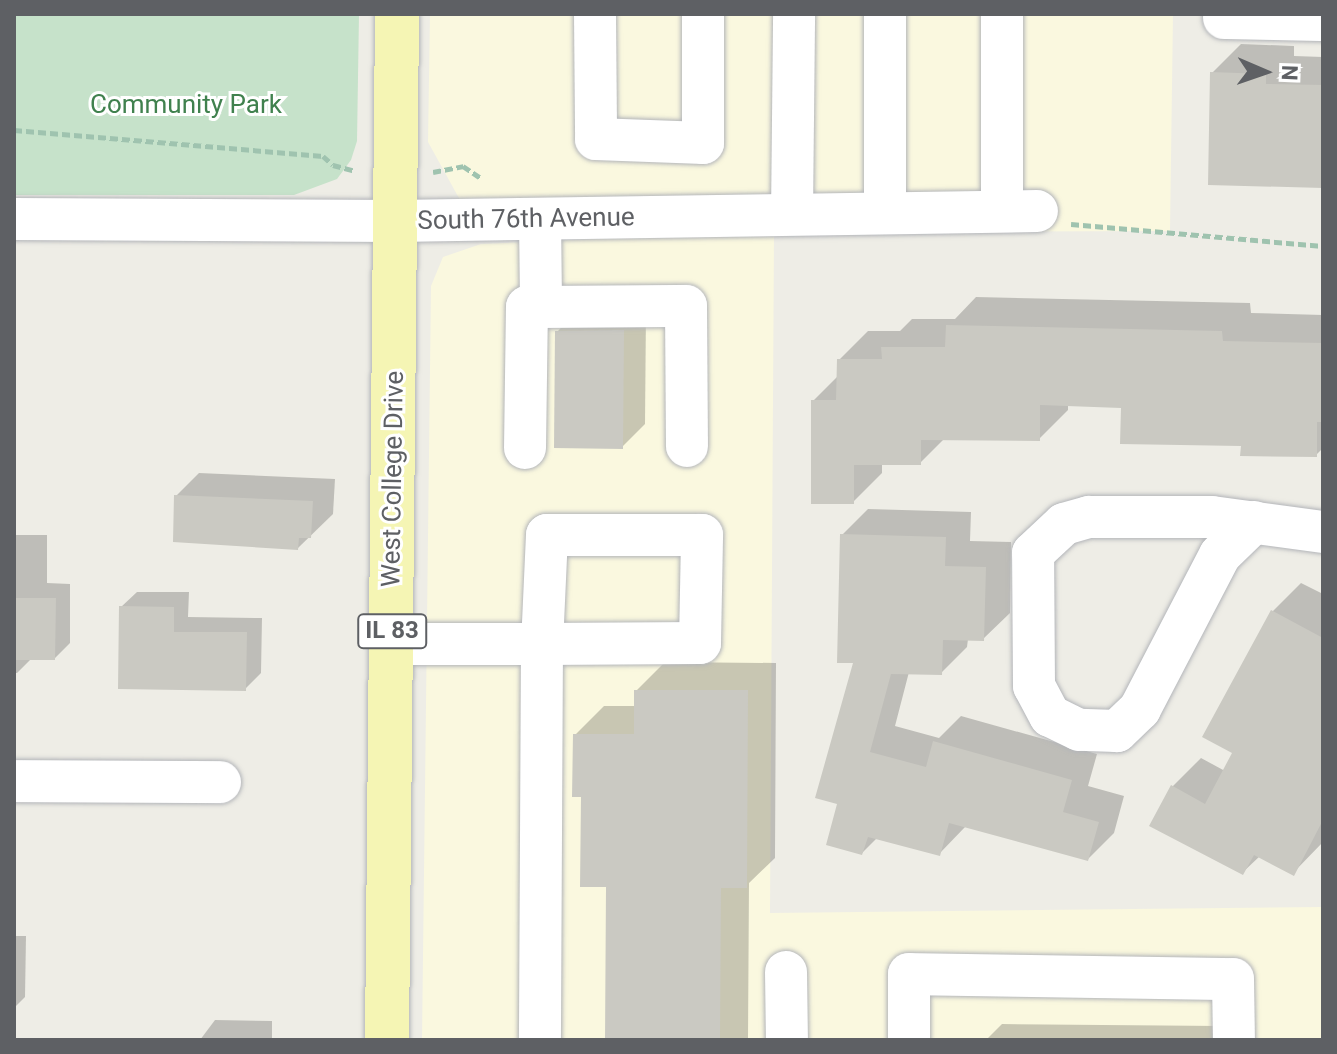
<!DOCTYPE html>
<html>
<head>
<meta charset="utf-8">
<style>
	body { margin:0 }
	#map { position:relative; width:1337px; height:1054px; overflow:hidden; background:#eeede6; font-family:Roboto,sans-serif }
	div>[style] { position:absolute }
	.commercial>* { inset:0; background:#faf8df }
	.green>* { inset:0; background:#c6e2ca }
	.shadow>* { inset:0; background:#0003 }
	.building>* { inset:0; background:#cac9c2 }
	.path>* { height:5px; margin-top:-2.5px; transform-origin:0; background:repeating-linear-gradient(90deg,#9fc3af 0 8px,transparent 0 12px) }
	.roads { filter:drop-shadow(0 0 2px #b3b5b9) drop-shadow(0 0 2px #b3b5b9) }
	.minor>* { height:42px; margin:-21px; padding:0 21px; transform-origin:21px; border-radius:21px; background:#fff }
	.major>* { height:44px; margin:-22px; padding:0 22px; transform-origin:22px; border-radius:22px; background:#f5f5b4 }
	span { translate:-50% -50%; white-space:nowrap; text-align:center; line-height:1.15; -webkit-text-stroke:6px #fff; paint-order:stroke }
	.shield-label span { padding:2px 6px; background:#fff; border:2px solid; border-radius:6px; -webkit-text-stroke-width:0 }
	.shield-label { font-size:24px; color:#5e6064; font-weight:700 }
	.park-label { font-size:26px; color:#40814e }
	.street-label { font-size:26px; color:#5e6064 }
	.frame { position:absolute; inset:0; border:16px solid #5e6064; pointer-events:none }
	.north { position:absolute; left:1225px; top:32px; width:80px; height:80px; -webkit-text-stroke:6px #fff; paint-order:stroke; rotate:92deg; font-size:22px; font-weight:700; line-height:32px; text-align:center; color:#5e6064 }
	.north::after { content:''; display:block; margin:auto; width:28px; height:36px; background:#5e6064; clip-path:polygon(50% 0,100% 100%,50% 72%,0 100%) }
</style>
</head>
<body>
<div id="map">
	<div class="commercial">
		<div style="clip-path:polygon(430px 14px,1173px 14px,1170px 231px,774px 232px,770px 913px,1323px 907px,1323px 1040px,422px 1040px,431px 286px,443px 257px,481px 244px,773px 231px,460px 200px,428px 142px)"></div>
	</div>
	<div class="green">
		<div style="clip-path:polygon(14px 14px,359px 14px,357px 141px,351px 160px,337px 179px,294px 195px,14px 195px)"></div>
	</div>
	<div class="shadow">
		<div style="clip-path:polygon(1241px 44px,1294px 46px,1294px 56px,1323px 57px,1323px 186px,1212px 73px)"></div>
		<div style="clip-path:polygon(976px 297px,1250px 303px,1251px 313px,1323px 315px,1323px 448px,1316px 455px,1243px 444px,1123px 406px,1068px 404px,1068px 410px,1039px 439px,945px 438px,920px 463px,882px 463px,882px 473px,853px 502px,813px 401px,839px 375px,839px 360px,868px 331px,900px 331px,912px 319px,955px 319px)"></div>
		<div style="clip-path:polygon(579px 309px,646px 309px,645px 424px,622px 447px,557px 332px)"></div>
		<div style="clip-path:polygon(199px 473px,335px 479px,333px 514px,298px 548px,176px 496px)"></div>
		<div style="clip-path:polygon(868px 509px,971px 512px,970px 541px,1011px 542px,1010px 613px,983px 639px,968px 639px,967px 647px,941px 673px,909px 672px,895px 726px,939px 738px,961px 716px,1097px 754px,1088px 786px,1124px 796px,1114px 833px,1088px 859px,966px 826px,939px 854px,878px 837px,862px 853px,839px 803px,856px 662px,842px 535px)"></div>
		<div style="clip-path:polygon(14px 535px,47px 535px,47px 583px,70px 584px,70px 643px,55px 658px,32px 658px,17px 673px,14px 673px)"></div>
		<div style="clip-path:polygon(1301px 583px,1323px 594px,1323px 842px,1293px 873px,1260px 856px,1242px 873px,1172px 787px,1201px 758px,1225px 771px,1235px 752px,1273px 611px)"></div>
		<div style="clip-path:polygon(137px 592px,189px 592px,188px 617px,262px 618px,261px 673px,245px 689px,121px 607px)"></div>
		<div style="clip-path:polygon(665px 662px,776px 663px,775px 858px,749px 883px,748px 1040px,607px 1040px,608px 885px,583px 795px,575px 735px,604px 706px,636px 706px,636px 691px)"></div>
		<div style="clip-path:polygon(14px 936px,26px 936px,25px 997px,14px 1008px)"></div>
		<div style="clip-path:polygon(215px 1020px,272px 1021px,272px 1040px,200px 1040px)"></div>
		<div style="clip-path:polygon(1002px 1024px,1221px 1026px,1221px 1040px,986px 1040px)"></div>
	</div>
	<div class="building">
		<div style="clip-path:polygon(1210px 72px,1266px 74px,1266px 84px,1323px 85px,1323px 188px,1208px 185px)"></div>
		<div style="clip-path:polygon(946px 325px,1222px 331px,1223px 341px,1323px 343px,1323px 422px,1317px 422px,1317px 457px,1240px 456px,1241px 446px,1120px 444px,1121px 408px,1040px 405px,1040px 441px,921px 440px,921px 465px,854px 465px,854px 504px,811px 504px,811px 400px,836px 400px,837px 359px,882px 359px,881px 347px,945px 347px)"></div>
		<div style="clip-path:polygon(624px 330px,623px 449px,554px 448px,555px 331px)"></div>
		<div style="clip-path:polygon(174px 495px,313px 501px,311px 538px,299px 538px,298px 550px,173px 542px)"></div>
		<div style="clip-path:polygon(840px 534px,946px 537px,945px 566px,986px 567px,984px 641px,943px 640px,942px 675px,891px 674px,870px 752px,926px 767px,933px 741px,1072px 780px,1063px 812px,1099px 822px,1088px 861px,949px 823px,940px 856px,868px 837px,862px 855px,826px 845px,837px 804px,815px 798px,853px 663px,837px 663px)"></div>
		<div style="clip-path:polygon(14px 598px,56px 598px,55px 660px,14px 660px)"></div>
		<div style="clip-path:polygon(119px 606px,174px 607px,174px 632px,247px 632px,246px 691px,118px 689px)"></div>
		<div style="clip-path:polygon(1271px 610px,1323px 638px,1323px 820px,1294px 876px,1254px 855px,1243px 875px,1149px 826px,1171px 785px,1205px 804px,1232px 753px,1202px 737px)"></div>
		<div style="clip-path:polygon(634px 690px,748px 690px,747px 888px,721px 888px,720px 1040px,605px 1040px,606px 887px,580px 887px,581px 797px,572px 797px,573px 734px,634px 734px)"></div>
	</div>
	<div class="path">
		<div style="left:14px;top:130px;width:310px;rotate:4.8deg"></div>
		<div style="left:323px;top:156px;width:13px;rotate:42deg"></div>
		<div style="left:333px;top:165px;width:23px;rotate:15deg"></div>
		<div style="left:433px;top:172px;width:31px;rotate:-11deg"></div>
		<div style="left:463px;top:166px;width:23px;rotate:34deg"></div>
		<div style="left:1071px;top:224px;width:253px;rotate:5deg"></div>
	</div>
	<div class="roads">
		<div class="minor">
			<div style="left:595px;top:14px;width:125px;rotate:89.5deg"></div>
			<div style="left:596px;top:139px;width:107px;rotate:2.1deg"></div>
			<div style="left:703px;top:143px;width:129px;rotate:-90deg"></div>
			<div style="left:1002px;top:14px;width:196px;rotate:90deg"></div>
			<div style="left:1224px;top:18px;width:99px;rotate:1.2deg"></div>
			<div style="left:885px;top:212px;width:198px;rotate:-90deg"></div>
			<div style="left:792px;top:214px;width:200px;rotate:-89.4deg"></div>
			<div style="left:14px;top:219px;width:382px;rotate:0.3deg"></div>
			<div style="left:396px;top:221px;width:641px;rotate:-0.89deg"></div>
			<div style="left:540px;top:219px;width:88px;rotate:89.3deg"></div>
			<div style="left:525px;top:448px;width:141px;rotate:-89.2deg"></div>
			<div style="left:527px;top:307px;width:159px;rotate:-0.4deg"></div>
			<div style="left:686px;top:306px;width:140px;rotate:89.6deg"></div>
			<div style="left:1254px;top:522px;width:47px;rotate:135.9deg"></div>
			<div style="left:1220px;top:555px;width:174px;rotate:117.5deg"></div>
			<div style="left:1140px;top:709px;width:32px;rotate:136deg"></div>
			<div style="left:1117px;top:731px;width:38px;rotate:-178deg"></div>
			<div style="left:1079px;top:730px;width:32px;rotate:-154deg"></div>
			<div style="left:1050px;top:716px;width:34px;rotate:-118deg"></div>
			<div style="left:1034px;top:686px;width:133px;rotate:-90.4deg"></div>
			<div style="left:1033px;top:553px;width:42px;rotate:-43.1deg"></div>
			<div style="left:1064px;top:524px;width:26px;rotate:-16deg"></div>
			<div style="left:1089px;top:517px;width:123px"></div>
			<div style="left:1212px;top:517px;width:112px;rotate:7.7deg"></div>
			<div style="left:391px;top:644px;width:151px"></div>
			<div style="left:542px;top:644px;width:158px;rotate:-0.4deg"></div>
			<div style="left:700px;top:643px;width:108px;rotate:-88.9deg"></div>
			<div style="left:702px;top:535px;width:155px;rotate:180deg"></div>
			<div style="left:547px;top:535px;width:109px;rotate:92.6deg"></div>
			<div style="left:542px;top:644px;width:396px;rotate:90.3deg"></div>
			<div style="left:14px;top:781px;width:206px;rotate:0.3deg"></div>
			<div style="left:786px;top:972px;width:68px;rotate:89.2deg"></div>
			<div style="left:909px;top:1040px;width:66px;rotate:-90deg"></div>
			<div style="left:909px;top:974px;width:324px;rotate:0.9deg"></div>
			<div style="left:1233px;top:979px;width:61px;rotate:89.1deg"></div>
		</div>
		<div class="major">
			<div style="left:387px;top:1040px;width:1026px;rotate:-89.44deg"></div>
		</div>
	</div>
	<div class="shield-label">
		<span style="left:392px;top:631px">IL 83</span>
	</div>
	<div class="park-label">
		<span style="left:186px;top:105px">Community Park</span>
	</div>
	<div class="street-label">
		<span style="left:526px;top:219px;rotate:-1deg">South 76th Avenue</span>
		<span style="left:393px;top:479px;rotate:-89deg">West College Drive</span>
	</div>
	<div class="frame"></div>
	<div class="north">N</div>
</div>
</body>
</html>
